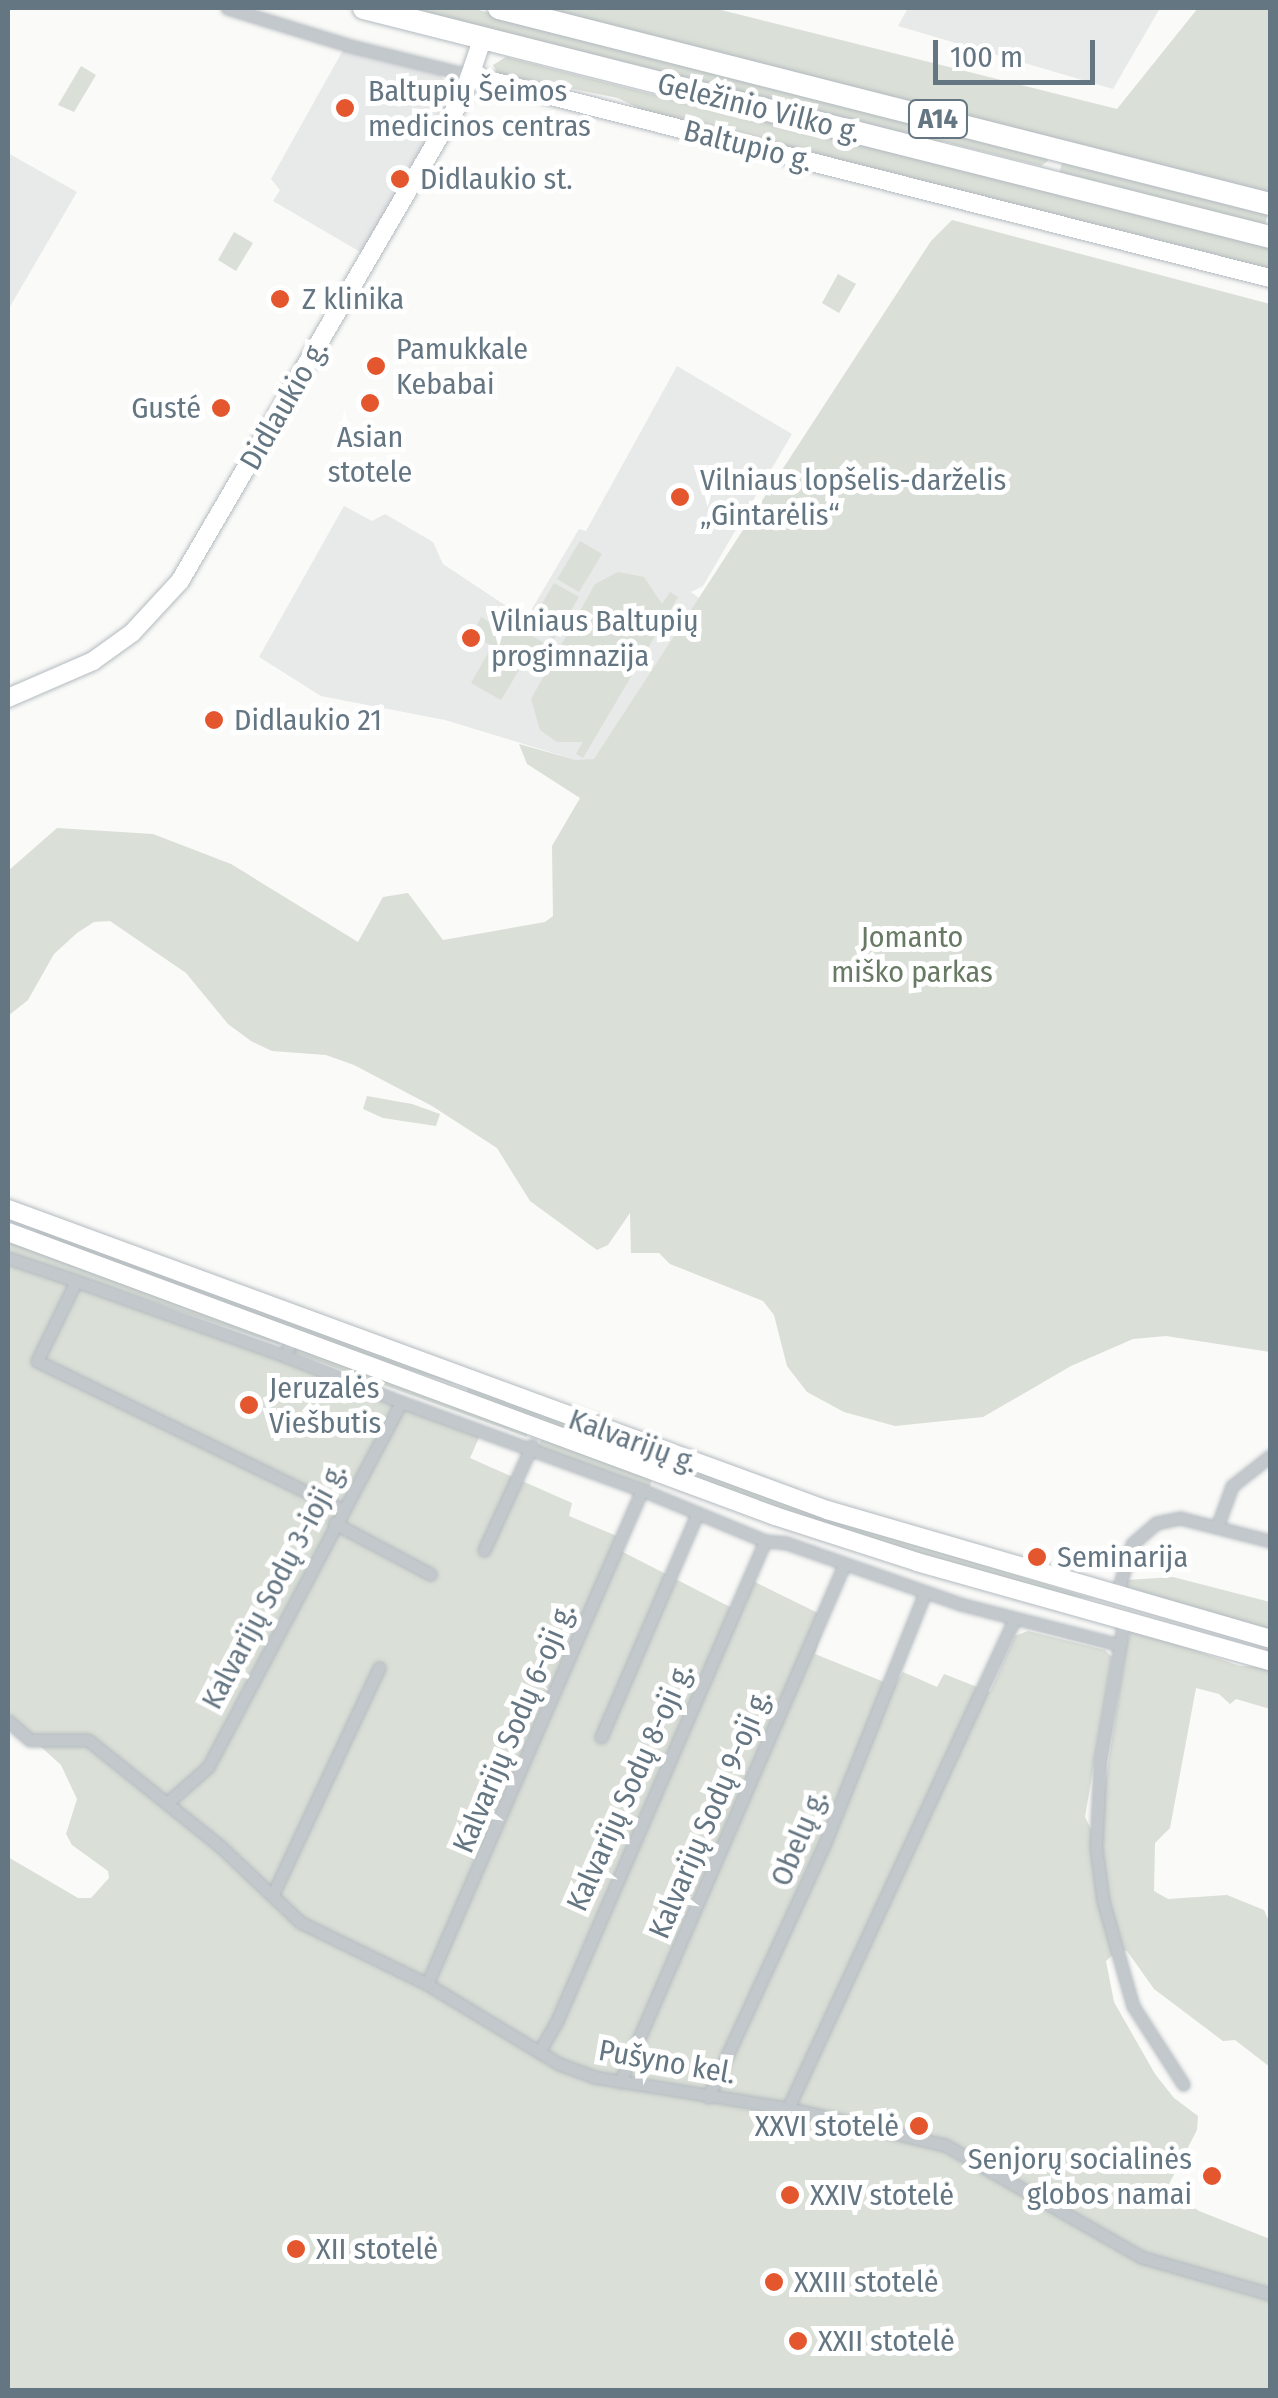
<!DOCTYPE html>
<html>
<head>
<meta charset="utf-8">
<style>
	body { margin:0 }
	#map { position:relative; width:1278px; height:2398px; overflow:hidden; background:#fafaf8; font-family:"Fira Sans Condensed",sans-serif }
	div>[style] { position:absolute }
	.built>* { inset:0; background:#e8e9e9 }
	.green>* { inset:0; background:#dadfd7 }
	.roads { filter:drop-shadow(0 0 2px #b3babf) drop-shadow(0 0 2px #b3babf) }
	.street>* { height:11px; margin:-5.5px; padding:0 5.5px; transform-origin:5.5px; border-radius:5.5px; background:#c3c8cc }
	.secondary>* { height:18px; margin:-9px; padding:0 9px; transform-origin:9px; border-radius:9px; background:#fff }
	.primary>* { height:18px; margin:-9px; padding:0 9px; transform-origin:9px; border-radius:9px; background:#fff }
	.highway>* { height:22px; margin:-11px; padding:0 11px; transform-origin:11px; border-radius:11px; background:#fff }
	.dots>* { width:28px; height:28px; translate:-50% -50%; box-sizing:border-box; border:5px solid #fff; border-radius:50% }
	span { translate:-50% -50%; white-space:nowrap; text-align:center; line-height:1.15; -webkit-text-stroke:10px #fff; paint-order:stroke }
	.shield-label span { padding:2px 8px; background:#fff; border:2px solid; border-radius:8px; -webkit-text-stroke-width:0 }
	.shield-label { font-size:28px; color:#657683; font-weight:700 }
	.poi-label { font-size:30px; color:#657683 }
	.left { translate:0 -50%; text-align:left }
	.right { translate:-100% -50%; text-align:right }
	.street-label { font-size:30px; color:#657683 }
	.park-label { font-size:30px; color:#687a64 }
	.frame { position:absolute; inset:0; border:10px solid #657683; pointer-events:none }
	.scale { position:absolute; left:933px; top:40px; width:162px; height:45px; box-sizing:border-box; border:5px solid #657683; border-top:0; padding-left:12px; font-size:30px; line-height:35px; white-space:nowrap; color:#657683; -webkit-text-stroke:8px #fff; paint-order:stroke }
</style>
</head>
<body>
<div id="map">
	<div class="built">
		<div style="clip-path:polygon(908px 8px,1160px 8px,1113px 89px,898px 26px)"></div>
		<div style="clip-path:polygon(343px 50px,440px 75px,454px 93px,362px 253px,273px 201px,280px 190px,271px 179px)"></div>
		<div style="clip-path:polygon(8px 153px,77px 192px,8px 310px)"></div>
		<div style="clip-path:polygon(677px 366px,792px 434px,703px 586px,691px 592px,699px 598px,594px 760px,576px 760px,445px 720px,321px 696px,259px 657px,344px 506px,372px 521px,385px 514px,433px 542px,443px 564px,526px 619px,579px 529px,586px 531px)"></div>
	</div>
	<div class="green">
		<div style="clip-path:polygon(393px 8px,471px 8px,1047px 156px,1048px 161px,1041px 166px,945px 142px,914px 140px)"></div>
		<div style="clip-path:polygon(531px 8px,713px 8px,1117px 109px,1198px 8px,1270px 8px,1270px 196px)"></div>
		<div style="clip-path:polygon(506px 57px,686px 103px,710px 103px,1270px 246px,1270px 270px,642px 110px,618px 98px,498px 74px,493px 65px)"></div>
		<div style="clip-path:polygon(81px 66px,96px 75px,74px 112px,58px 105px)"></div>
		<div style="clip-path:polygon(1063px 159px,1268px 212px,1265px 226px,1059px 174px)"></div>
		<div style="clip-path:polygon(952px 220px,1270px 304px,1270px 1352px,1166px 1336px,1133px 1339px,1071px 1366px,983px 1417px,895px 1426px,844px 1412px,807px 1392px,787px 1366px,774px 1315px,763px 1301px,670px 1264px,659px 1253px,631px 1253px,630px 1213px,608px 1245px,597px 1250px,530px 1201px,497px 1148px,432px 1106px,354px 1065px,326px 1055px,272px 1051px,251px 1041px,228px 1024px,186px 973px,110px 921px,94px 922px,77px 933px,54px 954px,28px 1000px,8px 1016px,8px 871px,57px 828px,153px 834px,231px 864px,358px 942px,383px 897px,408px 893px,443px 940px,545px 922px,553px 916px,552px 846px,580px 798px,527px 764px,519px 744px,576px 760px,594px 759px,931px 241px)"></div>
		<div style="clip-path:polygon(234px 232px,253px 243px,236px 271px,218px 260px)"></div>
		<div style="clip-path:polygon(838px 274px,856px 284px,839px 313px,822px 303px)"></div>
		<div style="clip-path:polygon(580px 541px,602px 554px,579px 592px,557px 579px)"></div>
		<div style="clip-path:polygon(618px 572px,644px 577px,662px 604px,670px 592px,678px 597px,583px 758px,576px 754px,583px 742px,557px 742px,540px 730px,531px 699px,595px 584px)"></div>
		<div style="clip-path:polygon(554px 583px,579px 597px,554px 639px,530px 624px)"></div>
		<div style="clip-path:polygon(481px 617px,513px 636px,518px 628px,551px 647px,539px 667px,471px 636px)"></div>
		<div style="clip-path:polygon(488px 653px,519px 670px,501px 700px,471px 683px)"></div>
		<div style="clip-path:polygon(367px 1096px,412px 1104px,440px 1114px,436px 1126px,383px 1118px,363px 1109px)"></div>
		<div style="clip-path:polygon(38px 1229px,452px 1381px,452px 1383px,326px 1345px,33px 1233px)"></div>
		<div style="clip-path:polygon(8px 1240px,279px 1340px,280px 1345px,8px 1253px)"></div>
		<div style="clip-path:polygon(8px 1260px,481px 1433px,470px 1458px,572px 1503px,569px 1516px,624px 1539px,621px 1551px,732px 1608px,747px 1578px,826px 1617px,815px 1654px,894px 1686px,903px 1672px,937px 1687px,944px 1674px,990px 1692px,1015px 1636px,1028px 1631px,1105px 1650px,1112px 1657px,1085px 1817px,1091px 1829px,1099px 1826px,1127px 1639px,1133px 1629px,1240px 1666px,1270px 1667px,1270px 1709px,1236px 1699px,1230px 1704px,1219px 1694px,1196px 1688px,1170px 1828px,1155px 1843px,1154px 1891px,1168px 1899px,1227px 1895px,1264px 1910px,1270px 1923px,1270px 2067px,1235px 2040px,1223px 2041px,1154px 1989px,1127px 1951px,1118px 1950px,1106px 1961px,1114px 2002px,1155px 2074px,1174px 2098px,1198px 2116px,1197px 2130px,1168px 2186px,1170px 2191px,1199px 2211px,1270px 2239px,1270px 2390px,8px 2390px,8px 1857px,78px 1898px,91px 1898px,109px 1878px,108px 1871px,72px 1845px,66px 1834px,77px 1799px,61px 1765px,8px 1717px)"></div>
		<div style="clip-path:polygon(297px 1347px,526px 1431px,527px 1437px,292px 1352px)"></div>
		<div style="clip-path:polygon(468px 1388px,659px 1457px,657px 1465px,466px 1393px)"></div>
		<div style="clip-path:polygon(542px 1437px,652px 1477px,650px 1487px,678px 1497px,538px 1448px)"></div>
		<div style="clip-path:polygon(671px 1461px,830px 1518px,1097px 1600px,1050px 1592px,880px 1544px,668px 1469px)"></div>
		<div style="clip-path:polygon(1173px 1577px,1270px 1602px,1270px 1632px,1127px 1587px,1127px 1580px)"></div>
	</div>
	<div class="roads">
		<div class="street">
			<div style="left:227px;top:8px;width:126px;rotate:17.1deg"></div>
			<div style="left:347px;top:45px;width:129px;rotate:13.9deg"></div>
			<div style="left:8px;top:1258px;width:72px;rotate:18.7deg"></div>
			<div style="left:76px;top:1281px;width:89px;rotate:116deg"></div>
			<div style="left:37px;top:1361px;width:339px;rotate:25.9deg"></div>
			<div style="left:76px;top:1281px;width:222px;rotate:19.7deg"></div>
			<div style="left:401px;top:1402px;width:257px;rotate:20.1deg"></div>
			<div style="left:642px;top:1490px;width:133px;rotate:22.5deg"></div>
			<div style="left:765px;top:1541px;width:21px;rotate:5deg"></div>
			<div style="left:786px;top:1543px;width:184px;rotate:19.3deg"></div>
			<div style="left:960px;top:1604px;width:165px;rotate:14.4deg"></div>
			<div style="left:334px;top:1523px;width:109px;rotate:28deg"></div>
			<div style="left:1217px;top:1527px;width:44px;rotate:-69.9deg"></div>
			<div style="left:1232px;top:1486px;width:48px;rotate:-38.3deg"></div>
			<div style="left:484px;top:1550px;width:115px;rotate:-65.4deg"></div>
			<div style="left:1116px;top:1597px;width:55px;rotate:-73.2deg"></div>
			<div style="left:1132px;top:1544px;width:32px;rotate:-41deg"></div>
			<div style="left:1156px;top:1523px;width:25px;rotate:-12deg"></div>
			<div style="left:1180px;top:1518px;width:93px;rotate:14.3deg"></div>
			<div style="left:1124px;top:1621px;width:143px;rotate:99.7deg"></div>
			<div style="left:1100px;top:1762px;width:86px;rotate:92.7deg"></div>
			<div style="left:1096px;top:1848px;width:53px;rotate:82.5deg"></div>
			<div style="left:1103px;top:1901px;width:109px;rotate:74.1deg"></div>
			<div style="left:1133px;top:2006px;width:93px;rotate:57.3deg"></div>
			<div style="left:8px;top:1721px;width:29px;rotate:41deg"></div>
			<div style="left:30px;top:1740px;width:58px"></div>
			<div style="left:88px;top:1740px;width:171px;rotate:38.8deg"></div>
			<div style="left:221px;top:1847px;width:109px;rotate:43.5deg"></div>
			<div style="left:300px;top:1922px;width:141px;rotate:26deg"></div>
			<div style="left:427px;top:1984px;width:154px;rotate:31.2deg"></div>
			<div style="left:559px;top:2064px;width:37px;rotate:20deg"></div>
			<div style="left:594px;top:2077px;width:196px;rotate:9.1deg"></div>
			<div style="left:788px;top:2108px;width:161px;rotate:13.3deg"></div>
			<div style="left:945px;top:2145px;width:226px;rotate:29.7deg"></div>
			<div style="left:1141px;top:2257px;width:134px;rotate:16deg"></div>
			<div style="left:601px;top:1737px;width:243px;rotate:-66.7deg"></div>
			<div style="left:167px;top:1803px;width:55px;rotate:-41.3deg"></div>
			<div style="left:208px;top:1767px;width:413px;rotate:-62.1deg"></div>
			<div style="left:401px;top:1402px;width:125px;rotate:-158.4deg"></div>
			<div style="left:285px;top:1356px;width:18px;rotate:-68deg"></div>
			<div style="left:273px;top:1894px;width:250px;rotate:-64.9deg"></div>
			<div style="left:427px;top:1984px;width:539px;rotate:-66.48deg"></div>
			<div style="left:539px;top:2052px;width:34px;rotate:-60deg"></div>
			<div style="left:556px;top:2023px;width:525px;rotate:-66.56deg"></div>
			<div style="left:620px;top:2082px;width:563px;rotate:-66.57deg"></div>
			<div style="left:708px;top:2097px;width:277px;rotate:-65.3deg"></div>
			<div style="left:824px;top:1845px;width:271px;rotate:-68.2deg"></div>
			<div style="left:788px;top:2108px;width:538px;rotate:-65.15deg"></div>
		</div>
		<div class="secondary">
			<div style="left:472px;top:76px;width:823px;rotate:14.21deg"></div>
			<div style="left:8px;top:698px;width:93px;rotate:-23.5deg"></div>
			<div style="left:93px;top:661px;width:48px;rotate:-35.7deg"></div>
			<div style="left:132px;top:633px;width:71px;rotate:-47.3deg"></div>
			<div style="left:180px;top:581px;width:562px;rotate:-59.74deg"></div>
			<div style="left:463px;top:96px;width:59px;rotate:-71.3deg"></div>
		</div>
		<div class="primary">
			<div style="left:8px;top:1209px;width:873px;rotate:20.18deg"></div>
			<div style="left:827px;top:1510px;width:461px;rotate:16.2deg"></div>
			<div style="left:8px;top:1232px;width:818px;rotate:20.32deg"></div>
			<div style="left:775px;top:1516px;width:149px;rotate:17.9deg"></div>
			<div style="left:917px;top:1562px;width:367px;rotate:15.7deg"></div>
		</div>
		<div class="highway">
			<div style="left:364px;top:8px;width:934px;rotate:14.18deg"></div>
			<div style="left:499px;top:8px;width:796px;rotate:14.26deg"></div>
		</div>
	</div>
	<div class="dots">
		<div style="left:345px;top:108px;background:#e4572e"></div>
		<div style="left:400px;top:179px;background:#e4572e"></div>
		<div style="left:280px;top:299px;background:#e4572e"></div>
		<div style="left:376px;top:366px;background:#e4572e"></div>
		<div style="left:370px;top:403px;background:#e4572e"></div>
		<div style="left:221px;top:408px;background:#e4572e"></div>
		<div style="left:680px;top:497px;background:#e4572e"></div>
		<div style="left:471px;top:638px;background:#e4572e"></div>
		<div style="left:214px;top:720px;background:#e4572e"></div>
		<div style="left:249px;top:1405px;background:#e4572e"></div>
		<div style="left:1037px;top:1557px;background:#e4572e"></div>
		<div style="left:919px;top:2126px;background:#e4572e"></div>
		<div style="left:1212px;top:2176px;background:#e4572e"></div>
		<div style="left:790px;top:2195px;background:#e4572e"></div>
		<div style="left:296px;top:2249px;background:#e4572e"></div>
		<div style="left:774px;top:2282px;background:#e4572e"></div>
		<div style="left:798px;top:2341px;background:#e4572e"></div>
	</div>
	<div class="shield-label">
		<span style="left:938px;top:119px">A14</span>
	</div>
	<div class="poi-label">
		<span class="left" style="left:368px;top:108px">Baltupių Šeimos<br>medicinos centras</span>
		<span class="left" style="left:420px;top:179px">Didlaukio st.</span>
		<span class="left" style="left:302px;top:299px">Z klinika</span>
		<span class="left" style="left:396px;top:366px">Pamukkale<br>Kebabai</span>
		<span class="right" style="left:201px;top:408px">Gusté</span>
		<span style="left:370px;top:454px">Asian<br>stotele</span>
		<span class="left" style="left:700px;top:497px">Vilniaus lopšelis-darželis<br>„Gintarėlis“</span>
		<span class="left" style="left:491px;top:638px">Vilniaus Baltupių<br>progimnazija</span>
		<span class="left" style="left:234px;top:720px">Didlaukio 21</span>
		<span class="left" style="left:269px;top:1405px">Jeruzalės<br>Viešbutis</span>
		<span class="left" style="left:1057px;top:1557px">Seminarija</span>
		<span class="right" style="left:899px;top:2126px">XXVI stotelė</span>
		<span class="right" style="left:1192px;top:2176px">Senjorų socialinės<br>globos namai</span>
		<span class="left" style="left:810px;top:2195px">XXIV stotelė</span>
		<span class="left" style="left:316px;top:2249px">XII stotelė</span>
		<span class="left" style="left:794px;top:2282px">XXIII stotelė</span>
		<span class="left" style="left:818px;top:2341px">XXII stotelė</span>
	</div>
	<div class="street-label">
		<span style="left:759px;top:108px;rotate:14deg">Geležinio Vilko g.</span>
		<span style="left:748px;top:146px;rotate:14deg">Baltupio g.</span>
		<span style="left:284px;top:405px;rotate:-60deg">Didlaukio g.</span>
		<span style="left:633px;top:1441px;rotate:20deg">Kalvarijų g.</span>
		<span style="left:274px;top:1586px;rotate:-62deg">Kalvarijų Sodų 3-ioji g.</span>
		<span style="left:514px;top:1728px;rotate:-67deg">Kalvarijų Sodų 6-oji g.</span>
		<span style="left:630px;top:1787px;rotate:-66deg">Kalvarijų Sodų 8-oji g.</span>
		<span style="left:710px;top:1814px;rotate:-67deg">Kalvarijų Sodų 9-oji g.</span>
		<span style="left:799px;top:1838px;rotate:-67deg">Obelų g.</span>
		<span style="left:667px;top:2062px;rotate:10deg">Pušyno kel.</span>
	</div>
	<div class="park-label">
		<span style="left:912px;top:954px">Jomanto<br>miško parkas</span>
	</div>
	<div class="frame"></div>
	<div class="scale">100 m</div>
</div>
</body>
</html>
